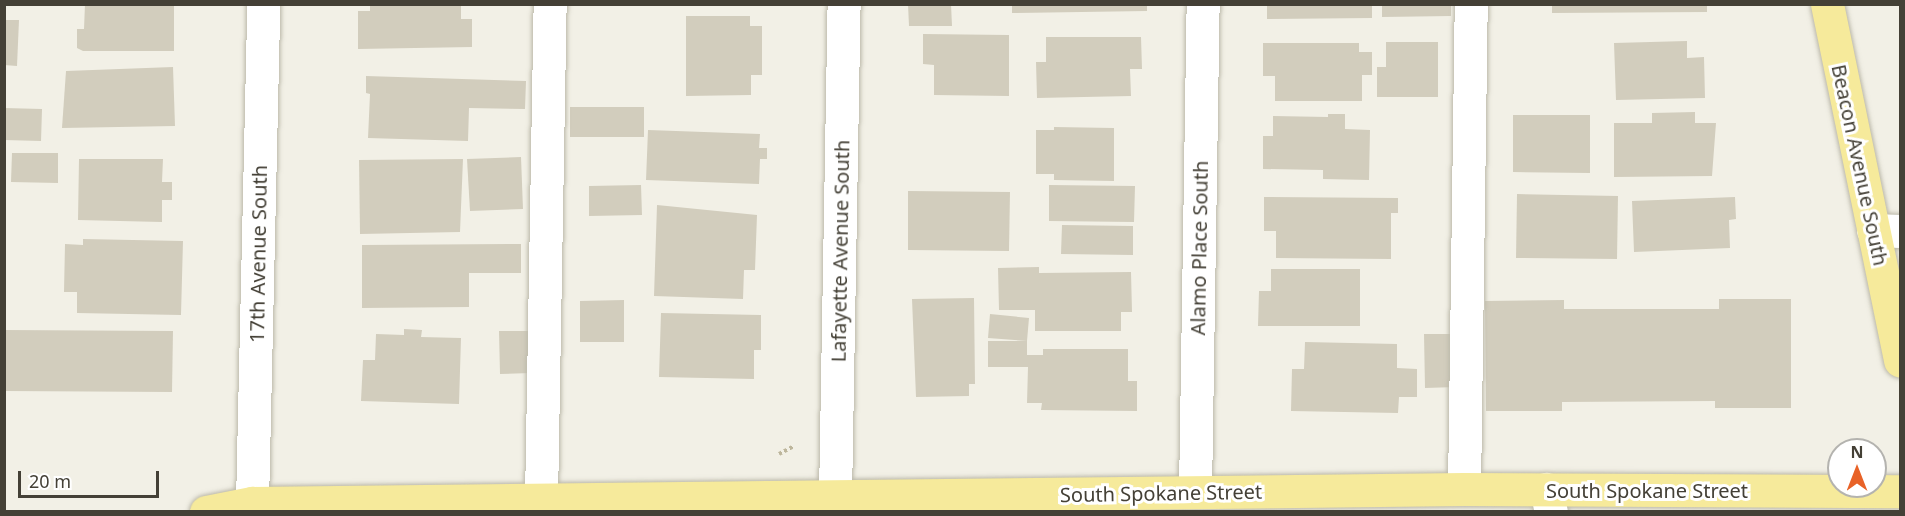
<!DOCTYPE html>
<html>
<head>
<meta charset="utf-8">
<style>
	body { margin:0 }
	#map { position:relative; width:1905px; height:516px; overflow:hidden; background:#f2f0e6; font-family:"Noto Sans",sans-serif }
	div>[style] { position:absolute }
	.building>* { inset:0; background:#d2cdbd }
	.path>* { height:4px; margin-top:-2px; transform-origin:0; background:repeating-linear-gradient(90deg,#bdb69c 0 3px,transparent 0 6px) }
	.roads { filter:drop-shadow(0 0 2px #bcb9aa) drop-shadow(0 0 2px #bcb9aa) }
	.minor>* { height:33px; margin:-16.5px; padding:0 16.5px; transform-origin:16.5px; border-radius:16.5px; background:#fff }
	.major>* { height:33px; margin:-16.5px; padding:0 16.5px; transform-origin:16.5px; border-radius:16.5px; background:#f6ea9b }
	span { translate:-50% -50%; white-space:nowrap; text-align:center; line-height:1.15; -webkit-text-stroke:6px #fff; paint-order:stroke }
	.street-label { font-size:20px; color:#444036 }
	.frame { position:absolute; inset:0; border:6px solid #444036; pointer-events:none }
	.north { position:absolute; left:1827px; top:438px; width:60px; height:60px; box-sizing:border-box; background:#fff; border:2px solid #b4b3af; border-radius:50%; rotate:0deg; font-size:16px; font-weight:700; line-height:24px; text-align:center; color:#444036 }
	.north::after { content:''; display:block; margin:auto; width:21px; height:27px; background:#e86227; clip-path:polygon(50% 0,100% 100%,50% 72%,0 100%) }
	.scale { position:absolute; left:18px; top:471px; width:141px; height:27px; box-sizing:border-box; border:3px solid #444036; border-top:0; padding-left:8px; font-size:18px; line-height:21px; white-space:nowrap; color:#444036; -webkit-text-stroke:4px #fff; paint-order:stroke }
</style>
</head>
<body>
<div id="map">
	<div class="building">
		<div style="clip-path:polygon(85px 4px,174px 4px,174px 51px,83px 51px,77px 48px,77px 29px,84px 29px)"></div>
		<div style="clip-path:polygon(370px 4px,461px 4px,461px 19px,472px 19px,472px 47px,358px 49px,358px 11px,370px 11px)"></div>
		<div style="clip-path:polygon(908px 4px,951px 4px,952px 26px,909px 26px)"></div>
		<div style="clip-path:polygon(1012px 4px,1147px 4px,1147px 11px,1012px 13px)"></div>
		<div style="clip-path:polygon(1267px 4px,1372px 4px,1372px 18px,1267px 19px)"></div>
		<div style="clip-path:polygon(1382px 4px,1451px 4px,1451px 16px,1382px 17px)"></div>
		<div style="clip-path:polygon(1552px 5px,1707px 5px,1707px 12px,1552px 13px)"></div>
		<div style="clip-path:polygon(686px 16px,750px 16px,750px 26px,762px 26px,762px 75px,751px 75px,751px 95px,686px 96px)"></div>
		<div style="clip-path:polygon(4px 20px,19px 20px,17px 66px,4px 65px)"></div>
		<div style="clip-path:polygon(923px 34px,1009px 35px,1009px 96px,934px 95px,934px 65px,923px 64px)"></div>
		<div style="clip-path:polygon(1046px 37px,1141px 37px,1142px 69px,1130px 69px,1131px 96px,1037px 98px,1036px 62px,1046px 62px)"></div>
		<div style="clip-path:polygon(1687px 41px,1687px 58px,1704px 57px,1705px 98px,1616px 100px,1614px 43px)"></div>
		<div style="clip-path:polygon(1386px 42px,1438px 42px,1438px 97px,1377px 97px,1377px 67px,1386px 67px)"></div>
		<div style="clip-path:polygon(1263px 43px,1359px 43px,1359px 52px,1372px 52px,1372px 75px,1362px 75px,1362px 101px,1275px 101px,1275px 76px,1263px 76px)"></div>
		<div style="clip-path:polygon(173px 67px,175px 126px,62px 128px,66px 71px)"></div>
		<div style="clip-path:polygon(366px 76px,526px 81px,525px 109px,469px 108px,468px 141px,368px 138px,370px 94px,366px 93px)"></div>
		<div style="clip-path:polygon(570px 107px,644px 107px,644px 137px,570px 137px)"></div>
		<div style="clip-path:polygon(4px 108px,42px 109px,41px 141px,4px 140px)"></div>
		<div style="clip-path:polygon(1695px 112px,1695px 123px,1716px 123px,1712px 176px,1614px 177px,1614px 123px,1652px 123px,1652px 113px)"></div>
		<div style="clip-path:polygon(1328px 114px,1345px 114px,1345px 129px,1370px 130px,1369px 180px,1323px 179px,1323px 170px,1263px 169px,1263px 136px,1273px 136px,1273px 116px,1328px 117px)"></div>
		<div style="clip-path:polygon(1513px 115px,1590px 115px,1590px 173px,1513px 172px)"></div>
		<div style="clip-path:polygon(1054px 127px,1114px 128px,1114px 181px,1054px 180px,1054px 174px,1036px 174px,1036px 130px,1054px 130px)"></div>
		<div style="clip-path:polygon(648px 130px,760px 134px,759px 148px,767px 148px,767px 159px,760px 159px,759px 184px,646px 180px)"></div>
		<div style="clip-path:polygon(12px 153px,58px 153px,58px 183px,11px 182px)"></div>
		<div style="clip-path:polygon(521px 157px,523px 209px,470px 211px,467px 159px)"></div>
		<div style="clip-path:polygon(79px 159px,163px 159px,162px 182px,172px 182px,172px 200px,162px 200px,162px 222px,78px 220px)"></div>
		<div style="clip-path:polygon(463px 159px,460px 232px,360px 234px,359px 160px)"></div>
		<div style="clip-path:polygon(641px 185px,642px 215px,589px 216px,589px 186px)"></div>
		<div style="clip-path:polygon(1049px 185px,1135px 186px,1134px 222px,1049px 221px)"></div>
		<div style="clip-path:polygon(908px 191px,1010px 192px,1009px 251px,908px 250px)"></div>
		<div style="clip-path:polygon(1517px 194px,1618px 196px,1617px 259px,1516px 258px)"></div>
		<div style="clip-path:polygon(1264px 197px,1398px 198px,1398px 213px,1391px 213px,1391px 259px,1276px 258px,1276px 231px,1264px 231px)"></div>
		<div style="clip-path:polygon(1735px 197px,1736px 219px,1729px 220px,1730px 248px,1634px 252px,1632px 201px)"></div>
		<div style="clip-path:polygon(657px 205px,757px 215px,755px 270px,744px 270px,743px 299px,654px 296px)"></div>
		<div style="clip-path:polygon(1062px 225px,1133px 226px,1133px 255px,1061px 254px)"></div>
		<div style="clip-path:polygon(83px 239px,183px 241px,181px 315px,77px 313px,77px 292px,64px 292px,65px 244px,83px 245px)"></div>
		<div style="clip-path:polygon(521px 244px,521px 273px,469px 273px,469px 307px,362px 308px,362px 245px)"></div>
		<div style="clip-path:polygon(1039px 267px,1039px 273px,1131px 272px,1132px 312px,1121px 312px,1121px 331px,1035px 331px,1035px 310px,999px 310px,998px 268px)"></div>
		<div style="clip-path:polygon(1271px 269px,1360px 269px,1360px 326px,1258px 326px,1259px 291px,1271px 291px)"></div>
		<div style="clip-path:polygon(974px 298px,975px 384px,969px 384px,969px 396px,916px 397px,912px 299px)"></div>
		<div style="clip-path:polygon(1719px 299px,1791px 299px,1791px 408px,1715px 408px,1715px 401px,1562px 402px,1562px 411px,1486px 411px,1485px 301px,1564px 300px,1564px 309px,1719px 309px)"></div>
		<div style="clip-path:polygon(624px 300px,624px 342px,580px 342px,580px 301px)"></div>
		<div style="clip-path:polygon(661px 313px,761px 315px,761px 350px,754px 350px,754px 379px,659px 377px)"></div>
		<div style="clip-path:polygon(990px 314px,1029px 318px,1027px 341px,988px 338px)"></div>
		<div style="clip-path:polygon(404px 329px,422px 330px,421px 337px,461px 338px,459px 404px,361px 401px,363px 360px,375px 360px,376px 334px,404px 335px)"></div>
		<div style="clip-path:polygon(4px 330px,173px 331px,172px 392px,4px 391px)"></div>
		<div style="clip-path:polygon(499px 331px,530px 331px,531px 373px,500px 374px)"></div>
		<div style="clip-path:polygon(1424px 334px,1455px 334px,1456px 387px,1425px 388px)"></div>
		<div style="clip-path:polygon(988px 341px,1027px 341px,1027px 355px,1043px 355px,1043px 349px,1128px 349px,1128px 381px,1137px 381px,1137px 411px,1041px 410px,1042px 403px,1027px 403px,1028px 367px,988px 367px)"></div>
		<div style="clip-path:polygon(1305px 342px,1397px 344px,1397px 368px,1417px 369px,1417px 397px,1399px 397px,1398px 413px,1291px 411px,1292px 369px,1304px 369px)"></div>
	</div>
	<div class="path">
		<div style="left:779px;top:454px;width:17px;rotate:-28deg"></div>
	</div>
	<div class="roads">
		<div class="minor">
			<div style="left:1873px;top:230px;width:27px;rotate:2deg"></div>
			<div style="left:1464px;top:489px;width:485px;rotate:-89.2deg"></div>
			<div style="left:1546px;top:489px;width:24px;rotate:78deg"></div>
			<div style="left:1195px;top:492px;width:488px;rotate:-89.1deg"></div>
			<div style="left:835px;top:497px;width:493px;rotate:-89deg"></div>
			<div style="left:541px;top:500px;width:496px;rotate:-89deg"></div>
			<div style="left:252px;top:503px;width:499px;rotate:-88.7deg"></div>
		</div>
		<div class="major">
			<div style="left:1827px;top:4px;width:364px;rotate:78.4deg"></div>
			<div style="left:206px;top:512px;width:47px;rotate:-11.1deg"></div>
			<div style="left:252px;top:503px;width:1212px;rotate:-0.66deg"></div>
			<div style="left:1464px;top:489px;width:436px;rotate:0.3deg"></div>
		</div>
	</div>
	<div class="street-label">
		<span style="left:1860px;top:165px;rotate:78deg">Beacon Avenue South</span>
		<span style="left:1199px;top:248px;rotate:-89deg">Alamo Place South</span>
		<span style="left:840px;top:251px;rotate:-89deg">Lafayette Avenue South</span>
		<span style="left:258px;top:254px;rotate:-89deg">17th Avenue South</span>
		<span style="left:1647px;top:490px">South Spokane Street</span>
		<span style="left:1161px;top:493px;rotate:-1deg">South Spokane Street</span>
	</div>
	<div class="frame"></div>
	<div class="north">N</div>
	<div class="scale">20 m</div>
</div>
</body>
</html>
